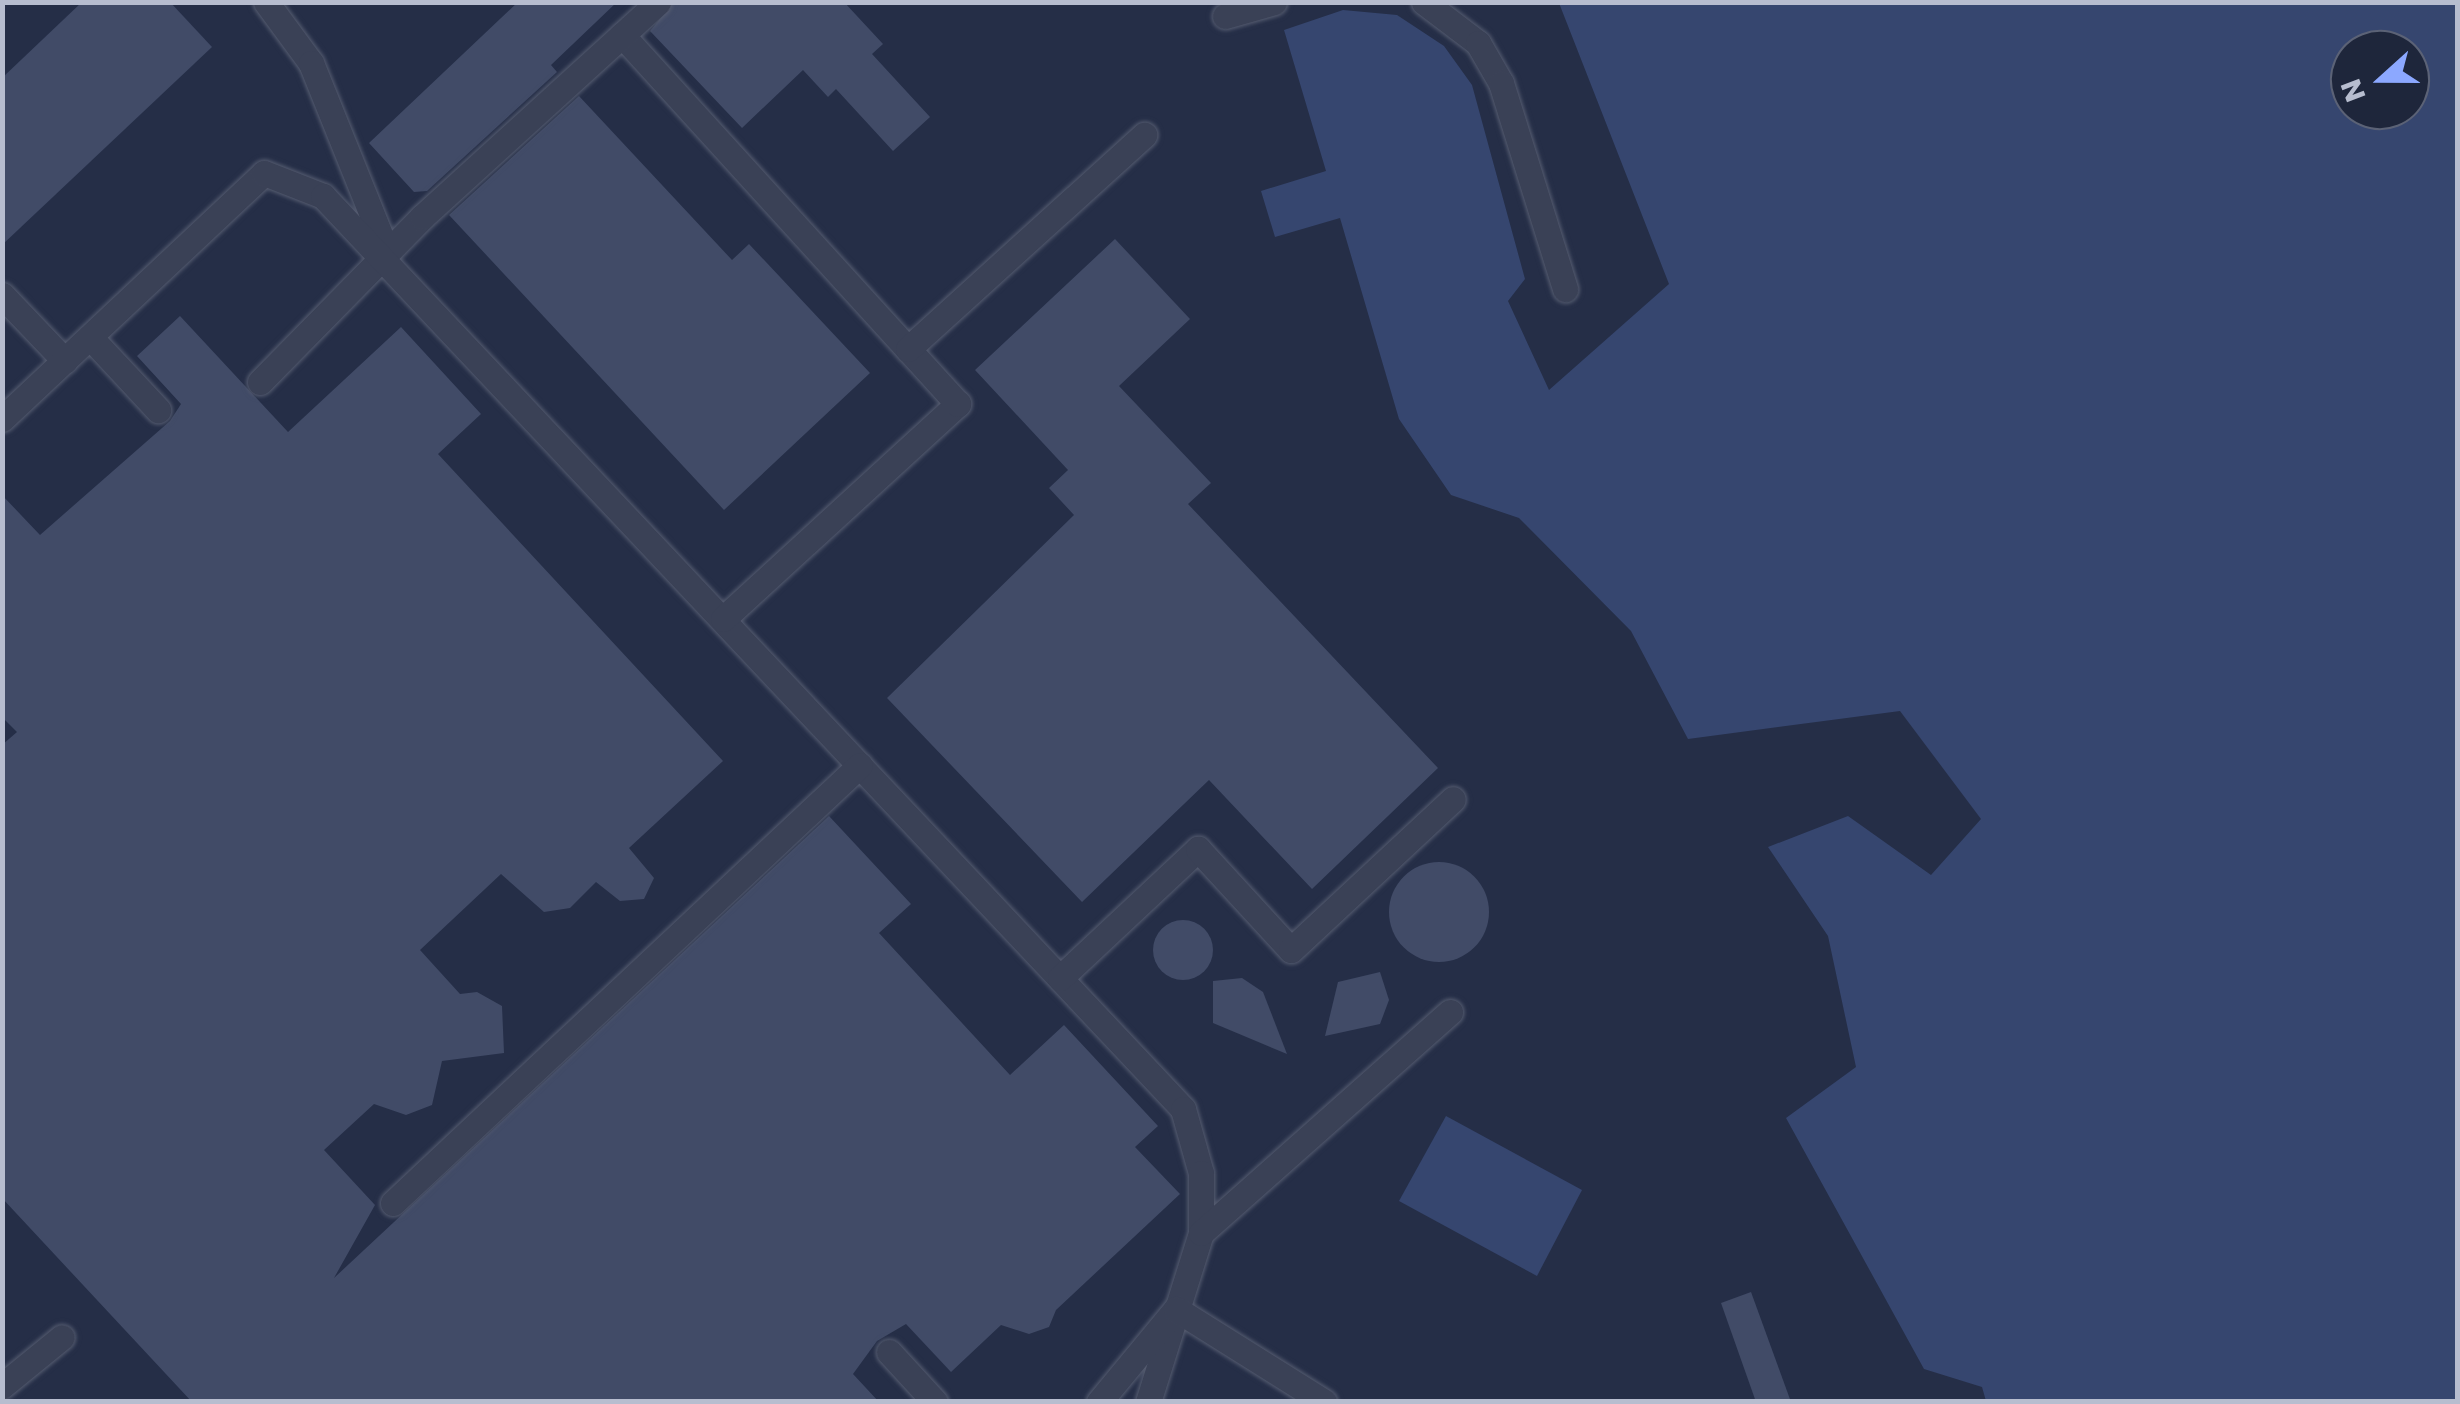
<!DOCTYPE html>
<html>
<head>
<meta charset="utf-8">
<style>
	body { margin:0 }
	#map { position:relative; width:2460px; height:1404px; overflow:hidden; background:#252e47; font-family:Poppins,sans-serif }
	div>[style] { position:absolute }
	.water>* { inset:0; background:#36466f }
	.building>* { inset:0; background:#414b67 }
	.round { border-radius:50% }
	.roads { filter:drop-shadow(0 0 2px #555c70) drop-shadow(0 0 2px #555c70) }
	.lane>* { height:25px; margin:-12.5px; padding:0 12.5px; transform-origin:12.5px; border-radius:12.5px; background:#3a4156 }
	span { translate:-50% -50%; white-space:nowrap; text-align:center; line-height:1.15; -webkit-text-stroke:10px #1e263b; paint-order:stroke }
	.frame { position:absolute; inset:0; border:5px solid #b7bdcf; pointer-events:none }
	.north { position:absolute; left:2330px; top:30px; width:100px; height:100px; box-sizing:border-box; background:#1e263b; border:2px solid #5b6276; border-radius:50%; rotate:249deg; font-size:28px; font-weight:700; line-height:40px; text-align:center; color:#b7bdcf }
	.north::after { content:''; display:block; margin:auto; width:35px; height:45px; background:#8ca8ff; clip-path:polygon(50% 0,100% 100%,50% 72%,0 100%) }
</style>
</head>
<body>
<div id="map">
	<div class="water">
		<div style="clip-path:polygon(evenodd,1559px 3px,2457px 3px,2457px 1401px,1986px 1401px,1982px 1387px,1924px 1369px,1786px 1118px,1856px 1067px,1828px 936px,1768px 847px,1848px 816px,1931px 875px,1981px 819px,1900px 711px,1688px 739px,1631px 631px,1519px 518px,1451px 495px,1399px 419px,1340px 218px,1275px 237px,1261px 191px,1326px 171px,1284px 30px,1343px 10px,1397px 15px,1444px 46px,1472px 85px,1525px 279px,1508px 301px,1549px 390px,1669px 284px,1559px 3px,2350px 50px,2410px 50px,2410px 110px,2350px 110px,2350px 50px)"></div>
		<div style="clip-path:polygon(1446px 1116px,1582px 1190px,1537px 1276px,1399px 1201px)"></div>
	</div>
	<div class="building">
		<div style="clip-path:polygon(82px 2px,170px 2px,212px 47px,2px 245px,2px 78px)"></div>
		<div style="clip-path:polygon(518px 2px,617px 2px,551px 65px,557px 72px,427px 191px,414px 192px,369px 143px)"></div>
		<div style="clip-path:polygon(674px 2px,844px 2px,883px 44px,872px 54px,930px 117px,893px 151px,836px 89px,828px 97px,803px 70px,742px 128px,650px 31px)"></div>
		<div style="clip-path:polygon(579px 96px,732px 260px,749px 244px,870px 373px,724px 510px,449px 215px)"></div>
		<div style="clip-path:polygon(1115px 239px,1190px 319px,1119px 386px,1211px 483px,1188px 504px,1438px 768px,1312px 889px,1209px 780px,1082px 902px,887px 698px,1074px 515px,1049px 488px,1068px 470px,975px 370px)"></div>
		<div style="clip-path:polygon(180px 316px,288px 432px,401px 327px,481px 414px,438px 454px,723px 761px,629px 848px,654px 878px,644px 899px,620px 901px,596px 882px,570px 908px,544px 912px,501px 874px,420px 950px,460px 994px,477px 992px,502px 1006px,504px 1053px,442px 1061px,432px 1105px,406px 1115px,374px 1104px,324px 1150px,375px 1205px,334px 1278px,829px 816px,911px 904px,879px 933px,1010px 1075px,1064px 1025px,1158px 1126px,1135px 1147px,1180px 1194px,1056px 1310px,1049px 1327px,1029px 1334px,1001px 1325px,951px 1372px,906px 1324px,877px 1341px,853px 1374px,879px 1402px,192px 1402px,2px 1198px,2px 745px,17px 732px,2px 717px,2px 495px,40px 535px,170px 421px,181px 404px,137px 356px)"></div>
		<div class="round" style="left:1389px;top:862px;width:100px;height:100px"></div>
		<div class="round" style="left:1153px;top:920px;width:60px;height:60px"></div>
		<div style="clip-path:polygon(1380px 972px,1389px 1000px,1380px 1024px,1325px 1036px,1338px 982px)"></div>
		<div style="clip-path:polygon(1242px 978px,1263px 992px,1287px 1054px,1213px 1023px,1213px 981px)"></div>
		<div style="clip-path:polygon(1751px 1292px,1791px 1402px,1756px 1402px,1721px 1303px)"></div>
	</div>
	<div class="roads">
		<div class="lane">
			<div style="left:266px;top:2px;width:76px;rotate:53.6deg"></div>
			<div style="left:311px;top:63px;width:204px;rotate:68.1deg"></div>
			<div style="left:1424px;top:2px;width:68px;rotate:37.2deg"></div>
			<div style="left:1478px;top:43px;width:46px;rotate:60.1deg"></div>
			<div style="left:1501px;top:83px;width:216px;rotate:72.7deg"></div>
			<div style="left:1225px;top:16px;width:51px;rotate:-15.9deg"></div>
			<div style="left:622px;top:35px;width:425px;rotate:47.7deg"></div>
			<div style="left:2px;top:295px;width:91px;rotate:46.3deg"></div>
			<div style="left:90px;top:337px;width:100px;rotate:47deg"></div>
			<div style="left:260px;top:382px;width:231px;rotate:-45.5deg"></div>
			<div style="left:422px;top:217px;width:319px;rotate:-42.3deg"></div>
			<div style="left:2px;top:419px;width:359px;rotate:-43.2deg"></div>
			<div style="left:264px;top:173px;width:63px;rotate:21.3deg"></div>
			<div style="left:323px;top:196px;width:1254px;rotate:46.71deg"></div>
			<div style="left:1183px;top:1109px;width:66px;rotate:74.3deg"></div>
			<div style="left:1201px;top:1173px;width:60px;rotate:90deg"></div>
			<div style="left:1201px;top:1233px;width:177px;rotate:107.4deg"></div>
			<div style="left:723px;top:619px;width:319px;rotate:-42.5deg"></div>
			<div style="left:958px;top:404px;width:74px;rotate:-132.3deg"></div>
			<div style="left:908px;top:349px;width:319px;rotate:-42.2deg"></div>
			<div style="left:1060px;top:978px;width:189px;rotate:-43.1deg"></div>
			<div style="left:1198px;top:849px;width:137px;rotate:47.4deg"></div>
			<div style="left:1291px;top:950px;width:221px;rotate:-43deg"></div>
			<div style="left:393px;top:1203px;width:640px;rotate:-43.16deg"></div>
			<div style="left:1201px;top:1233px;width:333px;rotate:-41.6deg"></div>
			<div style="left:889px;top:1352px;width:68px;rotate:47.4deg"></div>
			<div style="left:2px;top:1386px;width:77px;rotate:-39.2deg"></div>
			<div style="left:1099px;top:1402px;width:121px;rotate:-50.4deg"></div>
			<div style="left:1176px;top:1309px;width:175px;rotate:32.1deg"></div>
		</div>
	</div>
	<div class="frame"></div>
	<div class="north">N</div>
</div>
</body>
</html>
